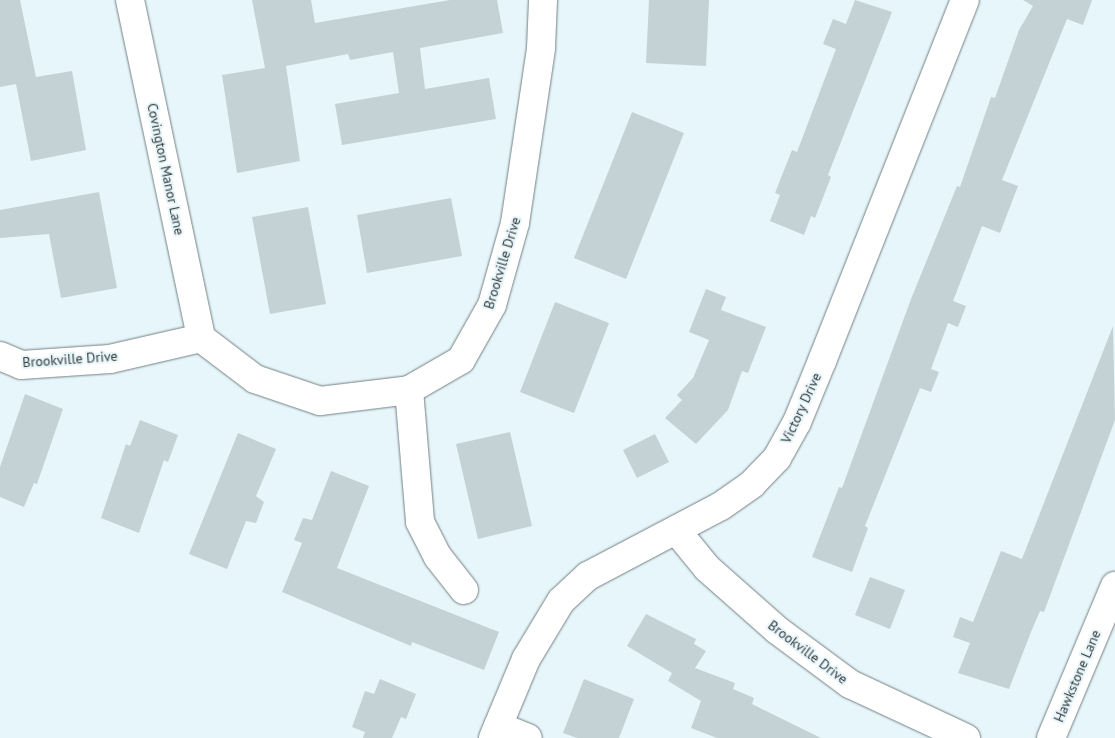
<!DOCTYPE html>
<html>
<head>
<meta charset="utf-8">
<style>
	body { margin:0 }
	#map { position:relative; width:1115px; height:738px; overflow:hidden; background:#e7f6fa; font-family:"PT Sans",sans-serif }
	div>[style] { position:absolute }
	.building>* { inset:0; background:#c4d2d6 }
	.roads { filter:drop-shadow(0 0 1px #738084) drop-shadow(0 0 1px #738084) }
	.minor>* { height:28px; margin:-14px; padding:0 14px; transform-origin:14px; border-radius:14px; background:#fff }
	span { translate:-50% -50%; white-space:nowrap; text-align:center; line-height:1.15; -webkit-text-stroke:4px #e7f6fa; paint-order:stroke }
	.street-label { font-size:14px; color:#363c3d }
</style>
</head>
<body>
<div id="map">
	<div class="building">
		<div style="clip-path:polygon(0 0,20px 0,36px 77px,72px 71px,86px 150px,31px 161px,16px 84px,0 87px)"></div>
		<div style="clip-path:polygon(252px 0,311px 0,315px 23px,450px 0,497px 0,503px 33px,420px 48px,425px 89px,489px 78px,496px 119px,342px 145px,335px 104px,399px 93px,393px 52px,350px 60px,348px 54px,286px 66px,300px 161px,237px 173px,222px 75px,265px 68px)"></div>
		<div style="clip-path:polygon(649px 0,709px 0,706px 66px,646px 63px)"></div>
		<div style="clip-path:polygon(855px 0,892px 12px,828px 175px,831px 177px,815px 218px,811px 216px,804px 235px,770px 221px,780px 195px,775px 193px,792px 150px,797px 152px,836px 49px,823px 44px,833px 19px,846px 24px)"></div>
		<div style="clip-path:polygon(1023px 0,1092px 0,1083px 25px,1067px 19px,1002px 180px,1018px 186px,1000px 233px,982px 226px,953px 301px,966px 306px,958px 327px,948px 323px,931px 369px,939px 372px,931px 392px,920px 388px,865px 526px,868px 528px,852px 572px,812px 557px,839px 487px,842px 488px,911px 299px,957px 186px,960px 187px,991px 97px,995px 98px,1019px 30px,1033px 6px)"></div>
		<div style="clip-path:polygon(632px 112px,684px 133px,626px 279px,574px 258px)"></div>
		<div style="clip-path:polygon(99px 192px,117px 288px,61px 298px,49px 234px,0 238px,0 210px)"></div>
		<div style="clip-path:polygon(451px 198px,462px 256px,367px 273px,357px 215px)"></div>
		<div style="clip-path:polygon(308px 207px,326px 304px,270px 314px,252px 217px)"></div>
		<div style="clip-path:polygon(706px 289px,726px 297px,721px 310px,766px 327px,748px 373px,742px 371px,728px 410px,696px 444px,665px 418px,682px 400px,677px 395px,693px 378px,709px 340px,689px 332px)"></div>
		<div style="clip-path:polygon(555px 302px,609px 323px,574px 413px,520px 392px)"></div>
		<div style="clip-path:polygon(1113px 326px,1115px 420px,1044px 612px,1040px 611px,1031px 632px,1009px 689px,958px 673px,970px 643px,953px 637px,960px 617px,973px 622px,1001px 551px,1022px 559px)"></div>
		<div style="clip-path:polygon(25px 394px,63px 409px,37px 484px,34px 483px,24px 507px,0 497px,0 467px)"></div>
		<div style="clip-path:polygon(140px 420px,178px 435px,168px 462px,164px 460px,139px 533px,101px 518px,126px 444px,130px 446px)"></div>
		<div style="clip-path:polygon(510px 432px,532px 526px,478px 539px,456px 444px)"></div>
		<div style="clip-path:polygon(238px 433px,276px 449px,256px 496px,264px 502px,256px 523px,246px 521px,227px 569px,189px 554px)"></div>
		<div style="clip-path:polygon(655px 434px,669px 462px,637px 478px,623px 450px)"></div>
		<div style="clip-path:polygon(331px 471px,369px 486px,337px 568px,499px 632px,484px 670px,412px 642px,411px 646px,282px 592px,302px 543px,294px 540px,303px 518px,312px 520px)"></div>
		<div style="clip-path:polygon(870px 577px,905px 590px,890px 629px,855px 615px)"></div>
		<div style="clip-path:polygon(646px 614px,696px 639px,694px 644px,706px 651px,695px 668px,735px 683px,733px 689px,754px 698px,752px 704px,821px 738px,717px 738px,691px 728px,701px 701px,668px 681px,672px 673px,627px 646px)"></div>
		<div style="clip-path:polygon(380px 679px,416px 694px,406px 719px,401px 717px,392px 738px,363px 738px,365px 732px,352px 727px,365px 691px,374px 694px)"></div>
		<div style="clip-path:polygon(584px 679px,634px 699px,619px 738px,577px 738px,563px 733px)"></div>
	</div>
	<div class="roads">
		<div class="minor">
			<div style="left:130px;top:0;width:345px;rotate:78.1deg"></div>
			<div style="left:201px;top:338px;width:68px;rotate:37.2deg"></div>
			<div style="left:255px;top:379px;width:69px;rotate:18.7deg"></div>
			<div style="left:320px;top:401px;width:90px;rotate:-7deg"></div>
			<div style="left:409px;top:390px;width:60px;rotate:-30deg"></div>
			<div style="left:461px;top:360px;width:63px;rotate:-60.6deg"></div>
			<div style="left:492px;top:305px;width:85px;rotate:-74.3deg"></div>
			<div style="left:515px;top:223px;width:177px;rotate:-81.5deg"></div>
			<div style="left:541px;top:48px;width:48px;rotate:-87.6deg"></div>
			<div style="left:0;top:356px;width:23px;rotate:23deg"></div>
			<div style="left:21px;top:365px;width:89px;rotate:-3.9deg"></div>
			<div style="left:110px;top:359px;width:93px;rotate:-13deg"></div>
			<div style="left:409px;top:390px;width:132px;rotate:85.2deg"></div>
			<div style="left:420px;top:522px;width:39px;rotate:63deg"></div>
			<div style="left:438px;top:557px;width:42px;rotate:51.8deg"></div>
			<div style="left:676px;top:530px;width:49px;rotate:50.8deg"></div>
			<div style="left:707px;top:568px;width:94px;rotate:41.5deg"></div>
			<div style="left:777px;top:630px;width:91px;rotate:36.5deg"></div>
			<div style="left:850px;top:684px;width:128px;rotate:25deg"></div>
			<div style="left:498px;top:726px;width:32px;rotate:22deg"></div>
			<div style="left:493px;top:738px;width:86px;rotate:-67.3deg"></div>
			<div style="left:526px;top:659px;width:68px;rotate:-58.9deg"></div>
			<div style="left:561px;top:601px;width:37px;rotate:-43deg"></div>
			<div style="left:588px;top:576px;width:150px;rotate:-27.8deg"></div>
			<div style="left:721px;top:506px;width:38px;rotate:-35deg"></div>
			<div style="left:752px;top:484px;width:36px;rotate:-46deg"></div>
			<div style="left:777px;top:458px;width:41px;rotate:-60.9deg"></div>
			<div style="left:797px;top:422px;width:66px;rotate:-67.7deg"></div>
			<div style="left:822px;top:361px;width:388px;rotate:-68.4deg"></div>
			<div style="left:1051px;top:738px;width:165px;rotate:-67.2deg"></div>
		</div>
	</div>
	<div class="street-label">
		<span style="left:166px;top:169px;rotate:78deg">Covington Manor Lane</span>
		<span style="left:502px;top:263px;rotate:-73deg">Brookville Drive</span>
		<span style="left:70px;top:359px;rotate:-4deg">Brookville Drive</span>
		<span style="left:801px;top:408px;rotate:-65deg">Victory Drive</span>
		<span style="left:808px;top:652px;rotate:37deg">Brookville Drive</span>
		<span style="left:1077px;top:676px;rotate:-67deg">Hawkstone Lane</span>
	</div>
</div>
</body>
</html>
